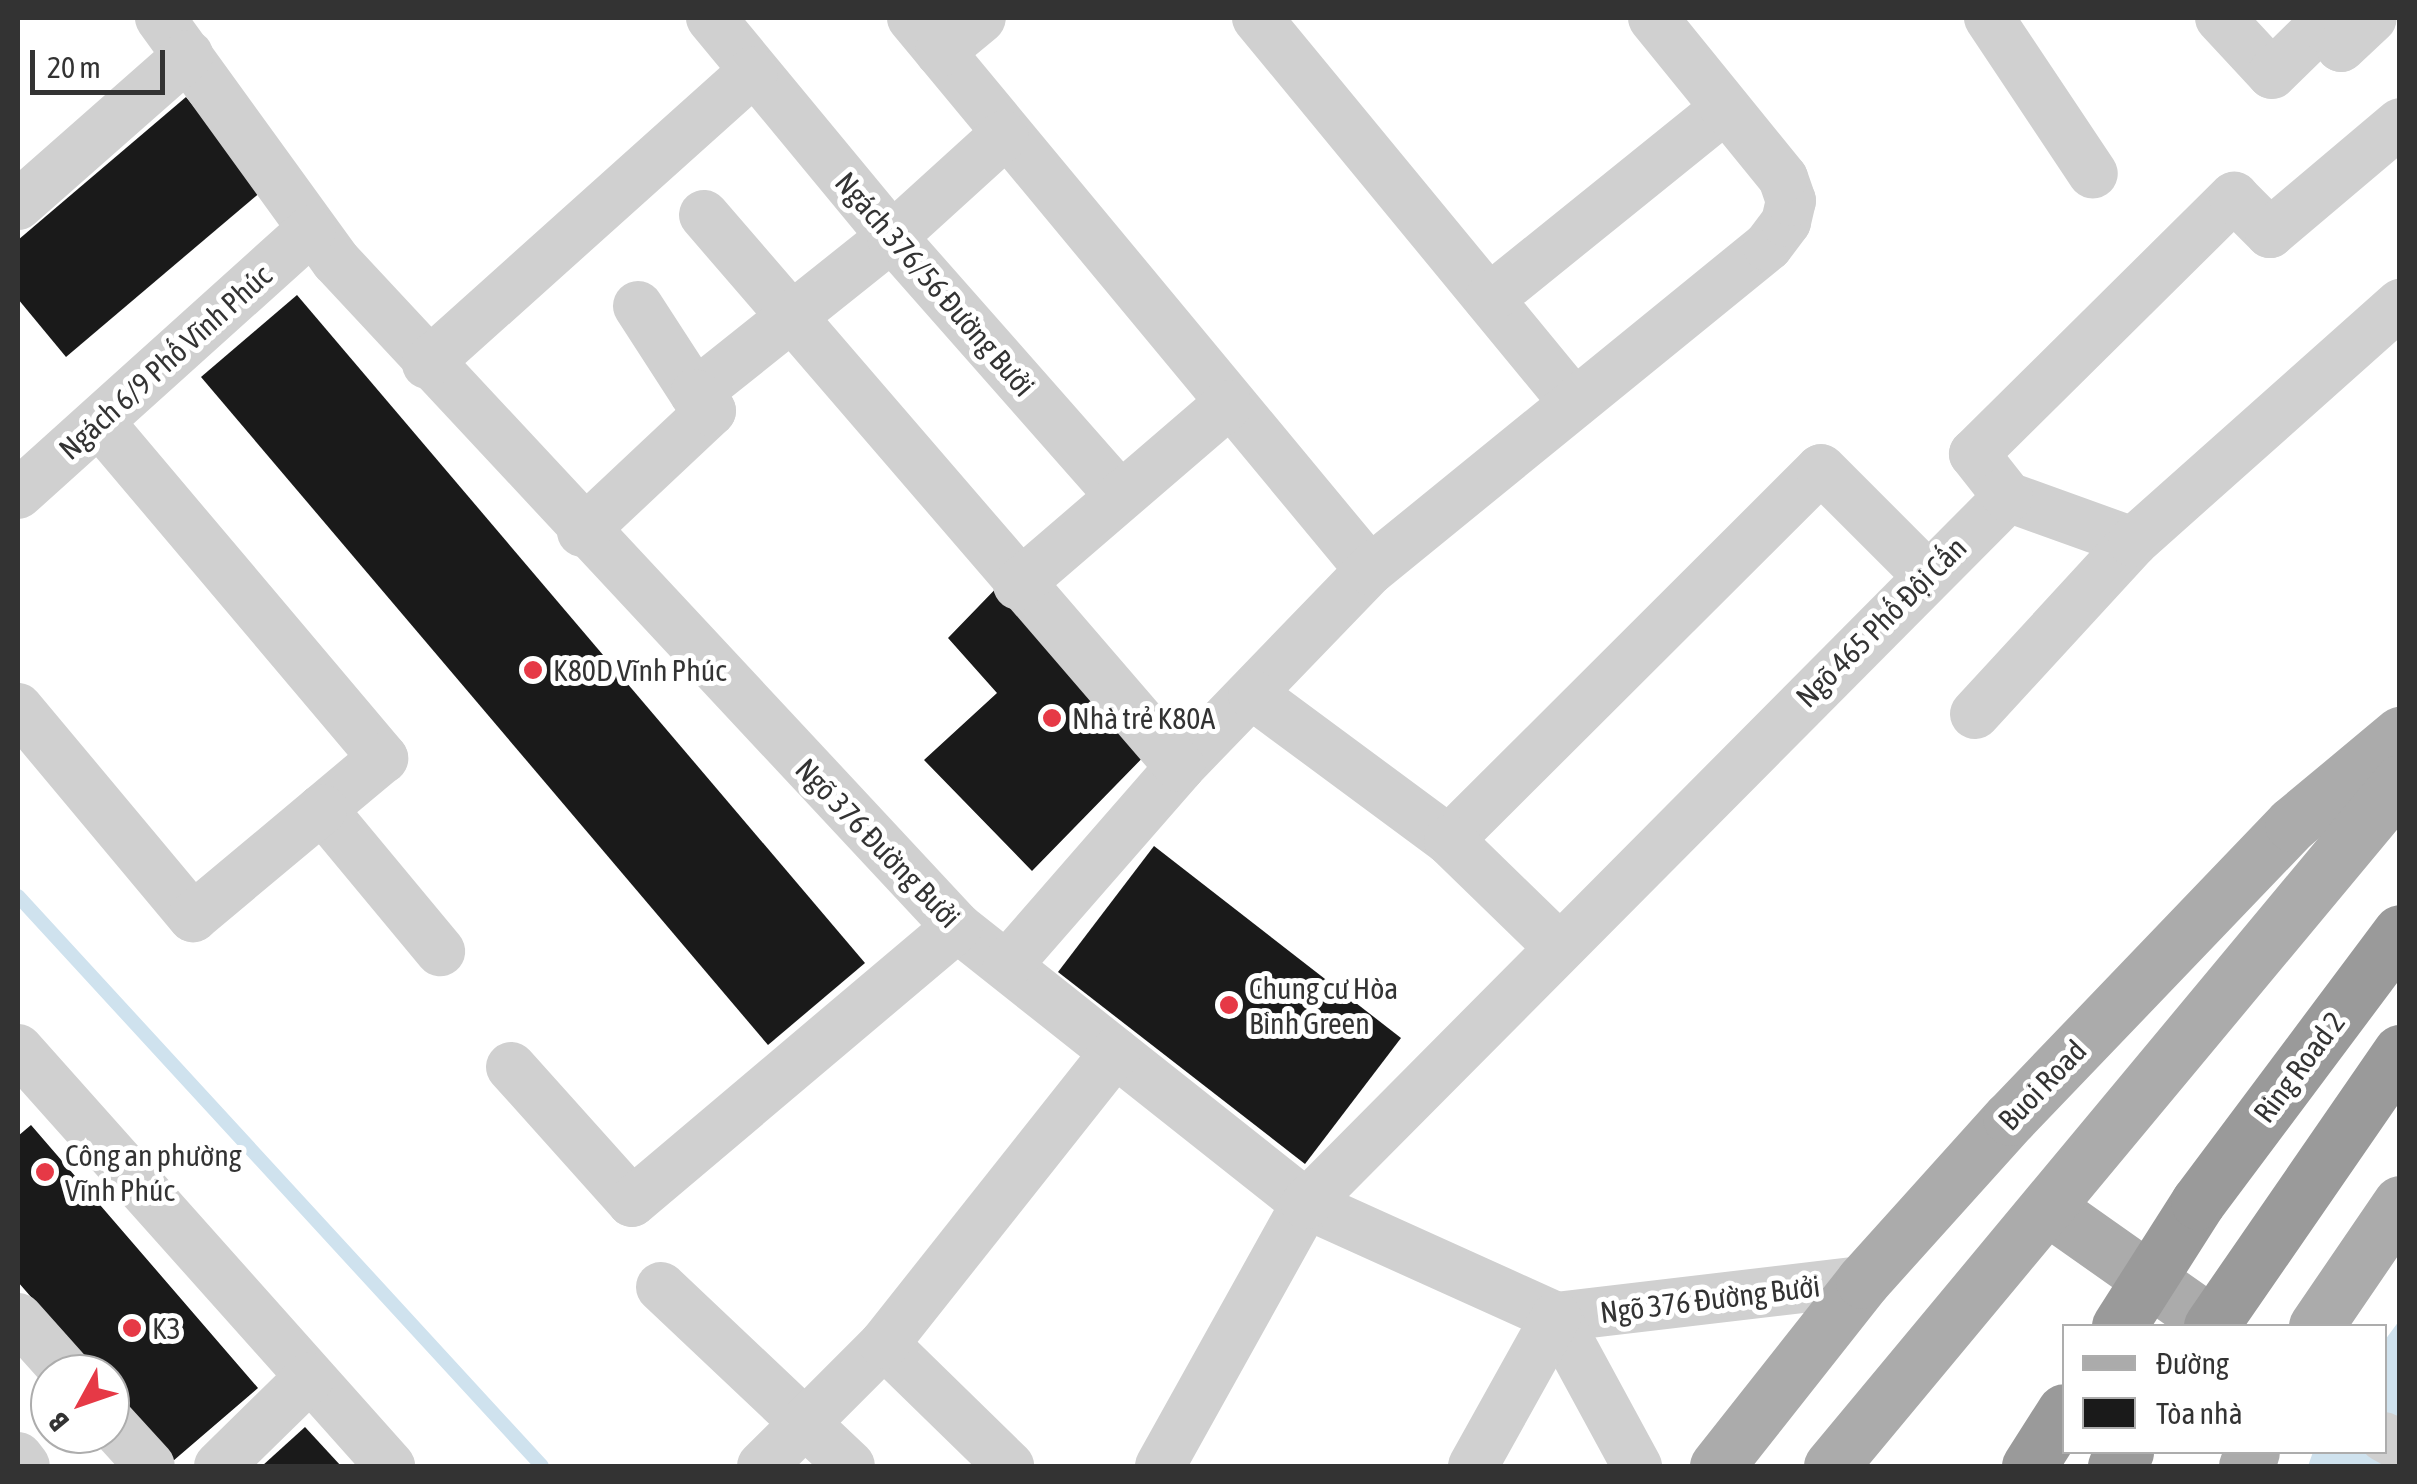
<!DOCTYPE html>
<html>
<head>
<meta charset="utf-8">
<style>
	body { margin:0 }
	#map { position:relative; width:2417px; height:1484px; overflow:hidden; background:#fff; font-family:"Asap Condensed",sans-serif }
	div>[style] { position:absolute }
	.water>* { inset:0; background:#cfe2ee }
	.stream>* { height:14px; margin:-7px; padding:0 7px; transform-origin:7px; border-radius:7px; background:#cfe2ee }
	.building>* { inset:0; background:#1a1a1a }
	.minor>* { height:50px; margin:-25px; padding:0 25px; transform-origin:25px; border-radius:25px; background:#d0d0d0 }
	.major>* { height:55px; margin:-27.5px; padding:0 27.5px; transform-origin:27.5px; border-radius:27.5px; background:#ababab }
	.highway>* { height:55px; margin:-27.5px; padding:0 27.5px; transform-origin:27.5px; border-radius:27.5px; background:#9a9a9a }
	.dots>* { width:28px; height:28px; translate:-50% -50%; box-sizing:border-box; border:5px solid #fff; border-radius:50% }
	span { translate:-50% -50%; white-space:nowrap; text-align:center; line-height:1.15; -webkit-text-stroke:10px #fff; paint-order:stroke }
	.street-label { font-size:30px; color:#333 }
	.poi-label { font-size:30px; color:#333 }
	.left { translate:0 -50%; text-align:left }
	.frame { position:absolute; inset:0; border:20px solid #333; pointer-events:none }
	.legend { position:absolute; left:2062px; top:1324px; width:325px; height:130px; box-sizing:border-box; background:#fff; border:2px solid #adadad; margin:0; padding:12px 18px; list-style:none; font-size:30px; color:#333 }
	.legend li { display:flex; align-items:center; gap:20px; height:50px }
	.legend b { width:50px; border:2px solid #adadad }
	.north { position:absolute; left:30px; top:1354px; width:100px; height:100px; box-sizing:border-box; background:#fff; border:2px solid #adadad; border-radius:50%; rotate:230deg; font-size:28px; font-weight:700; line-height:40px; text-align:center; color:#333 }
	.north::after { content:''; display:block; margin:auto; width:35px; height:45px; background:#e63946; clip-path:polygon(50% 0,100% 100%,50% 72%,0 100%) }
	.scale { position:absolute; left:30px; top:50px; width:135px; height:45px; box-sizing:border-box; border:5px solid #333; border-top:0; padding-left:12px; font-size:30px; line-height:35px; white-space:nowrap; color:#333; -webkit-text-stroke:8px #fff; paint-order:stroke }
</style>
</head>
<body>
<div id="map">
	<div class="water">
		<div style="clip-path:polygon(2399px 1321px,2399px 1466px,2308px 1466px,2313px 1452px,2384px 1452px,2385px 1340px)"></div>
	</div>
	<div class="stream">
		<div style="left:18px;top:896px;width:774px;rotate:47.41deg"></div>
	</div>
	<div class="building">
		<div style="clip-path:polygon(186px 97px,263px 190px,66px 357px,18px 299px,18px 240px)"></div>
		<div style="clip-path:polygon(297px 295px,865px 963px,768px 1045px,201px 377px)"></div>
		<div style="clip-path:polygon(1008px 576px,1157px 743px,1032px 871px,924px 760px,997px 693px,948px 638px)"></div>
		<div style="clip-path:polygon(1154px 846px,1401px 1038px,1305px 1164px,1058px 972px)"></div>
		<div style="clip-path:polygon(31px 1125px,258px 1388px,173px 1461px,110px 1388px,110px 1374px,98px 1374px,18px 1282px,18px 1136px)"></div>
		<div style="clip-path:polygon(305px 1427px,341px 1466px,262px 1466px)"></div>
	</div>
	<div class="minor">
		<div style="left:160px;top:18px;width:300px;rotate:54.1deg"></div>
		<div style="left:336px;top:261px;width:911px;rotate:47deg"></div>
		<div style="left:957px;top:927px;width:446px;rotate:38.4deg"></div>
		<div style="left:1306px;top:1204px;width:274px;rotate:24.3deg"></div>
		<div style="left:1556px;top:1317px;width:309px;rotate:-6.7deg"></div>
		<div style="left:711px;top:18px;width:284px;rotate:50.4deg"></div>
		<div style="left:892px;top:237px;width:345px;rotate:48.6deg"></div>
		<div style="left:912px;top:18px;width:717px;rotate:50.32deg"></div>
		<div style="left:1370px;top:570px;width:274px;rotate:134deg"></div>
		<div style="left:1180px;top:767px;width:262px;rotate:131.1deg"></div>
		<div style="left:1257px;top:18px;width:499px;rotate:50.5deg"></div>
		<div style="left:1989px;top:18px;width:187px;rotate:56.3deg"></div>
		<div style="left:2220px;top:18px;width:76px;rotate:47.1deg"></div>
		<div style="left:2272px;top:74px;width:73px;rotate:-44.4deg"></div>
		<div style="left:2324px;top:23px;width:29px;rotate:55deg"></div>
		<div style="left:2341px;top:47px;width:42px;rotate:-43.1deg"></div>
		<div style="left:940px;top:52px;width:53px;rotate:-39.7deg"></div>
		<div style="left:18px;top:205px;width:227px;rotate:-41.4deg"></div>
		<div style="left:704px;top:215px;width:729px;rotate:49.23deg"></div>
		<div style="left:1489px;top:299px;width:304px;rotate:-38.9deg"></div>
		<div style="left:638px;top:306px;width:105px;rotate:57.1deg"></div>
		<div style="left:695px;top:394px;width:252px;rotate:-38.6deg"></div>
		<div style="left:892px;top:237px;width:151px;rotate:-42.3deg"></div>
		<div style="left:427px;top:364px;width:438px;rotate:-41.9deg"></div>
		<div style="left:100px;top:423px;width:439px;rotate:49.8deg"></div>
		<div style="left:383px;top:758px;width:80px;rotate:140.1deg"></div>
		<div style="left:322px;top:809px;width:185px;rotate:50.3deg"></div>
		<div style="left:18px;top:494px;width:394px;rotate:-42deg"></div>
		<div style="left:2008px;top:497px;width:133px;rotate:19.8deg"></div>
		<div style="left:582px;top:532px;width:177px;rotate:-43.2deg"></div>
		<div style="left:711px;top:411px;width:23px;rotate:-133deg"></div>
		<div style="left:1370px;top:570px;width:513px;rotate:-39.15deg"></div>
		<div style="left:1768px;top:246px;width:30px;rotate:-53deg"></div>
		<div style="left:1786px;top:222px;width:22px;rotate:-77deg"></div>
		<div style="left:1791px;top:201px;width:24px;rotate:-109deg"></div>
		<div style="left:1783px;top:178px;width:206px;rotate:-129.1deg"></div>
		<div style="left:1018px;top:585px;width:276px;rotate:-40.7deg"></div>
		<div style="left:1253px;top:695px;width:244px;rotate:36.5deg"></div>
		<div style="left:1449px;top:840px;width:525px;rotate:-44.92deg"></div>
		<div style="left:1821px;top:469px;width:150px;rotate:45deg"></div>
		<div style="left:18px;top:708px;width:273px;rotate:50.1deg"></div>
		<div style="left:193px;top:917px;width:168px;rotate:-39.9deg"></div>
		<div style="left:1975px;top:714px;width:234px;rotate:-47.4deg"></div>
		<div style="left:2133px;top:542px;width:358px;rotate:-41.7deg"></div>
		<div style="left:1449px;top:840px;width:151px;rotate:44.2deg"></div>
		<div style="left:18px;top:1049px;width:559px;rotate:48.26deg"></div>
		<div style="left:511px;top:1067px;width:181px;rotate:48.1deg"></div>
		<div style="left:632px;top:1202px;width:426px;rotate:-40.2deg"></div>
		<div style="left:661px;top:1287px;width:260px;rotate:43.4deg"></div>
		<div style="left:1556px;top:1317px;width:170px;rotate:61.5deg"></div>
		<div style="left:18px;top:1318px;width:75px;rotate:48.2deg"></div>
		<div style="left:884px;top:1344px;width:175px;rotate:44.3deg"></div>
		<div style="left:110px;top:1422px;width:59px;rotate:47.7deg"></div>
		<div style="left:2384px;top:1437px;width:18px;rotate:29deg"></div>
		<div style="left:18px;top:1457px;width:11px;rotate:52deg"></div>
		<div style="left:219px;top:1466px;width:127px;rotate:-44.4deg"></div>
		<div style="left:762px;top:1466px;width:173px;rotate:-45deg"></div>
		<div style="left:884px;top:1344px;width:372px;rotate:-51.6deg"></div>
		<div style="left:1160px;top:1466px;width:300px;rotate:-60.9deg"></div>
		<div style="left:1306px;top:1204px;width:996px;rotate:-45.2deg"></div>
		<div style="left:2008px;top:497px;width:55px;rotate:-128.3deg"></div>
		<div style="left:1974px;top:454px;width:366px;rotate:-44.7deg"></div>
		<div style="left:2234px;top:197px;width:51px;rotate:45deg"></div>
		<div style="left:2270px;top:233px;width:170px;rotate:-40.2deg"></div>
		<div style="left:1473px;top:1466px;width:171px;rotate:-60.9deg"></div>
	</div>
	<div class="major">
		<div style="left:2048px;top:1208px;width:204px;rotate:35.2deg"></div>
		<div style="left:2316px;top:1326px;width:149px;rotate:-55.7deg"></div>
		<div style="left:1717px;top:1466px;width:236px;rotate:-51.7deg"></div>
		<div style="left:1863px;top:1281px;width:219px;rotate:-48deg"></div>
		<div style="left:2010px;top:1118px;width:407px;rotate:-46.2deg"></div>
		<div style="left:2292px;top:824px;width:141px;rotate:-39.8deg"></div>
		<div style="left:1831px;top:1466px;width:890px;rotate:-50.24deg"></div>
		<div style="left:2246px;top:1466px;width:15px;rotate:-67deg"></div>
	</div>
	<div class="highway">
		<div style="left:2119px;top:1326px;width:147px;rotate:-57.5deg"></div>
		<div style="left:2198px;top:1202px;width:337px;rotate:-53.2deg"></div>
		<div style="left:2211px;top:1326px;width:333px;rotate:-55.4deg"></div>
		<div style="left:2029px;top:1466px;width:65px;rotate:-57.5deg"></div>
		<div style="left:2115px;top:1466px;width:18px;rotate:-52deg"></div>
	</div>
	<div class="dots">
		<div style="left:533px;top:670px;background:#e63946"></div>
		<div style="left:1052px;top:718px;background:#e63946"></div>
		<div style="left:1229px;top:1005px;background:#e63946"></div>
		<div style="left:45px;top:1172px;background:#e63946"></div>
		<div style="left:132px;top:1328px;background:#e63946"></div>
	</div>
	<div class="street-label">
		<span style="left:935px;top:284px;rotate:49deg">Ngách 376/56 Đường Bưởi</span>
		<span style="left:165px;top:362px;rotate:-42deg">Ngách 6/9 Phố Vĩnh Phúc</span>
		<span style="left:1881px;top:622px;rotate:-45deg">Ngõ 465 Phố Đội Cấn</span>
		<span style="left:878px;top:843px;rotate:46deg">Ngõ 376 Đường Bưởi</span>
		<span style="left:2299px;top:1067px;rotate:-53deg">Ring Road 2</span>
		<span style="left:2042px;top:1085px;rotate:-46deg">Buoi Road</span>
		<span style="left:1710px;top:1299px;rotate:-7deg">Ngõ 376 Đường Bưởi</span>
	</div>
	<div class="poi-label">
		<span class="left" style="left:553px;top:670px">K80D Vĩnh Phúc</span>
		<span class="left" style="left:1072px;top:718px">Nhà trẻ K80A</span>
		<span class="left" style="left:1249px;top:1005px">Chung cư Hòa<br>Bình Green</span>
		<span class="left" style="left:65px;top:1172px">Công an phường<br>Vĩnh Phúc</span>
		<span class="left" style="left:152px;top:1328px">K3</span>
	</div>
	<div class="frame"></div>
	<ul class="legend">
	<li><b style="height:12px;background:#ababab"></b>Đường</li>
	<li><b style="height:28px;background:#1a1a1a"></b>Tòa nhà</li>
	</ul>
	<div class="north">B</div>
	<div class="scale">20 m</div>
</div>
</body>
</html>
